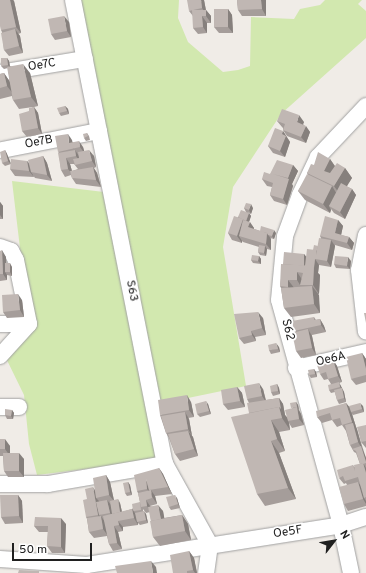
<!DOCTYPE html>
<html>
<head>
<meta charset="utf-8">
<style>
	body { margin:0 }
	#map { position:relative; width:366px; height:573px; overflow:hidden; background:#f0ece7; font-family:Overpass,sans-serif }
	div>[style] { position:absolute }
	.grass>* { inset:0; background:#d2e8af }
	.roads { filter:drop-shadow(0 0 1px #a1a1a1) drop-shadow(0 0 1px #a1a1a1) }
	.minor>* { height:16px; margin:-8px; padding:0 8px; transform-origin:8px; border-radius:8px; background:#fff }
	.wall>* { inset:0; background:#a59d9a }
	.shaded-wall>* { inset:0; background:#86807d }
	.building>* { inset:0; background:#c0b7b3 }
	span { translate:-50% -50%; white-space:nowrap; text-align:center; line-height:1.15; -webkit-text-stroke:3.5px #fff; paint-order:stroke }
	.street-label { font-size:12px; color:#202020 }
	.north { position:absolute; left:314px; top:521px; width:40px; height:40px; -webkit-text-stroke:3px #fff; paint-order:stroke; rotate:59deg; font-size:11px; font-weight:700; line-height:16px; text-align:center; color:#202020 }
	.north::after { content:''; display:block; margin:auto; width:14px; height:18px; background:#202020; clip-path:polygon(50% 0,100% 100%,50% 72%,0 100%) }
	.scale { position:absolute; left:12px; top:543px; width:80px; height:18px; box-sizing:border-box; border:2px solid #202020; border-top:0; padding-left:5px; font-size:12px; line-height:14px; white-space:nowrap; color:#202020; -webkit-text-stroke:3px #fff; paint-order:stroke }
</style>
</head>
<body>
<div id="map">
	<div class="grass">
		<div style="clip-path:polygon(80px 0,179px 0,178px 18px,188px 42px,223px 72px,238px 70px,250px 66px,251px 17px,294px 19px,300px 9px,320px 5px,325px 0,362px 0,358px 4px,366px 11px,366px 38px,281px 114px,233px 187px,223px 247px,246px 386px,159px 404px)"></div>
		<div style="clip-path:polygon(12px 181px,104px 192px,158px 460px,37px 475px,29px 444px,24px 395px,3px 352px,29px 324px)"></div>
	</div>
	<div class="roads">
		<div class="minor">
			<div style="left:73px;top:0;width:473px;rotate:78.8deg"></div>
			<div style="left:165px;top:464px;width:93px;rotate:60.9deg"></div>
			<div style="left:210px;top:545px;width:28px;rotate:98deg"></div>
			<div style="left:0;top:73px;width:86px;rotate:-9.4deg"></div>
			<div style="left:2px;top:150px;width:99px;rotate:-11.1deg"></div>
			<div style="left:366px;top:235px;width:36px;rotate:101deg"></div>
			<div style="left:359px;top:270px;width:62px;rotate:83.6deg"></div>
			<div style="left:0;top:247px;width:12px;rotate:20deg"></div>
			<div style="left:11px;top:251px;width:10px;rotate:61deg"></div>
			<div style="left:16px;top:260px;width:65px;rotate:78.5deg"></div>
			<div style="left:0;top:324px;width:29px"></div>
			<div style="left:0;top:356px;width:43px;rotate:-47.8deg"></div>
			<div style="left:296px;top:368px;width:72px;rotate:-12.9deg"></div>
			<div style="left:0;top:407px;width:19px"></div>
			<div style="left:0;top:484px;width:48px"></div>
			<div style="left:48px;top:484px;width:119px;rotate:-9.7deg"></div>
			<div style="left:0;top:559px;width:87px;rotate:3.9deg"></div>
			<div style="left:87px;top:565px;width:257px;rotate:-8.9deg"></div>
			<div style="left:341px;top:525px;width:26px;rotate:-18deg"></div>
			<div style="left:351px;top:573px;width:49px;rotate:-101.8deg"></div>
			<div style="left:341px;top:525px;width:233px;rotate:-105.4deg"></div>
			<div style="left:279px;top:300px;width:64px;rotate:-84.6deg"></div>
			<div style="left:285px;top:236px;width:44px;rotate:-69.9deg"></div>
			<div style="left:300px;top:195px;width:42px;rotate:-64.7deg"></div>
			<div style="left:318px;top:157px;width:70px;rotate:-46.7deg"></div>
		</div>
	</div>
	<div class="wall">
		<div style="clip-path:polygon(0 0,13px 0,14px 1px,21px 33px,18px 34px,20px 36px,23px 53px,9px 56px,4px 50px,2px 32px,1px 30px)"></div>
		<div style="clip-path:polygon(204px 0,206px 10px,211px 16px,211px 23px,207px 23px,207px 33px,198px 34px,193px 28px,193px 16px,189px 11px)"></div>
		<div style="clip-path:polygon(237px 0,266px 0,266px 16px,242px 16px,238px 10px)"></div>
		<div style="clip-path:polygon(228px 9px,232px 15px,233px 33px,219px 33px,214px 27px)"></div>
		<div style="clip-path:polygon(69px 22px,71px 37px,55px 40px,51px 34px)"></div>
		<div style="clip-path:polygon(7px 58px,9px 61px,10px 66px,30px 73px,38px 106px,34px 107px,38px 113px,42px 134px,27px 137px,22px 131px,29px 111px,33px 107px,19px 109px,13px 100px,12px 96px,0 99px,0 74px,4px 73px,10px 82px,8px 68px,4px 69px,1px 66px)"></div>
		<div style="clip-path:polygon(65px 106px,68px 109px,69px 114px,61px 116px,59px 113px)"></div>
		<div style="clip-path:polygon(277px 121px,304px 122px,303px 124px,310px 132px,306px 143px,287px 136px,283px 130px,283px 128px,282px 127px)"></div>
		<div style="clip-path:polygon(283px 131px,290px 142px,285px 157px,273px 153px,268px 146px)"></div>
		<div style="clip-path:polygon(87px 133px,89px 136px,90px 140px,86px 141px,84px 138px)"></div>
		<div style="clip-path:polygon(evenodd,72px 140px,72px 142px,83px 147px,84px 151px,94px 156px,96px 167px,94px 168px,97px 173px,101px 187px,76px 184px,72px 178px,71px 175px,65px 177px,61px 170px,59px 153px,58px 152px,72px 140px,70px 164px,74px 164px,78px 169px,72px 171px,70px 164px)"></div>
		<div style="clip-path:polygon(5px 150px,7px 154px,11px 164px,5px 166px,2px 163px)"></div>
		<div style="clip-path:polygon(43px 156px,47px 163px,52px 181px,35px 178px,33px 175px,34px 177px,15px 176px,10px 169px,27px 161px,29px 163px)"></div>
		<div style="clip-path:polygon(330px 159px,335px 166px,345px 168px,352px 178px,346px 186px,352px 189px,356px 195px,345px 219px,334px 213px,331px 209px,330px 213px,305px 200px,298px 191px,308px 175px,307px 173px,314px 165px)"></div>
		<div style="clip-path:polygon(293px 165px,298px 171px,292px 184px,293px 186px,287px 205px,274px 201px,270px 195px,272px 187px,267px 186px,262px 179px,270px 174px)"></div>
		<div style="clip-path:polygon(0 202px,3px 206px,3px 219px,0 219px)"></div>
		<div style="clip-path:polygon(244px 208px,253px 208px,251px 214px,248px 212px,249px 213px,251px 216px,249px 222px,254px 228px,254px 229px,260px 231px,276px 233px,274px 239px,270px 238px,271px 239px,271px 250px,267px 249px,266px 256px,260px 255px,258px 252px,259px 247px,243px 242px,242px 241px,242px 243px,232px 240px,228px 233px,238px 217px,246px 212px)"></div>
		<div style="clip-path:polygon(338px 220px,343px 226px,341px 235px,349px 237px,354px 243px,352px 250px,335px 245px,335px 246px,331px 267px,319px 265px,318px 273px,320px 275px,319px 294px,318px 294px,320px 313px,291px 317px,284px 308px,281px 288px,280px 286px,283px 264px,304px 254px,306px 257px,318px 246px,321px 238px,320px 236px)"></div>
		<div style="clip-path:polygon(0 251px,6px 257px,6px 263px,12px 267px,12px 276px,7px 275px,7px 280px,0 281px)"></div>
		<div style="clip-path:polygon(259px 256px,261px 259px,261px 264px,253px 263px,251px 260px)"></div>
		<div style="clip-path:polygon(351px 261px,350px 269px,336px 268px,334px 264px)"></div>
		<div style="clip-path:polygon(22px 300px,24px 317px,7px 318px,3px 312px)"></div>
		<div style="clip-path:polygon(314px 317px,316px 320px,320px 319px,324px 326px,326px 332px,312px 335px,312px 336px,316px 355px,301px 358px,296px 351px,295px 332px,294px 331px)"></div>
		<div style="clip-path:polygon(263px 318px,266px 335px,255px 337px,256px 341px,244px 344px,239px 338px)"></div>
		<div style="clip-path:polygon(279px 347px,280px 352px,271px 354px,269px 350px)"></div>
		<div style="clip-path:polygon(362px 353px,366px 359px,366px 382px,356px 385px,351px 379px)"></div>
		<div style="clip-path:polygon(333px 360px,337px 366px,342px 382px,339px 383px,344px 392px,346px 402px,339px 404px,337px 400px,335px 392px,331px 393px,329px 390px,331px 384px,328px 379px,324px 380px,320px 374px)"></div>
		<div style="clip-path:polygon(314px 369px,316px 372px,317px 377px,311px 378px,309px 375px)"></div>
		<div style="clip-path:polygon(277px 384px,279px 388px,280px 394px,273px 396px,271px 392px)"></div>
		<div style="clip-path:polygon(237px 387px,242px 393px,245px 407px,228px 410px,223px 404px)"></div>
		<div style="clip-path:polygon(263px 389px,266px 400px,279px 398px,283px 404px,285px 415px,287px 417px,296px 402px,298px 405px,299px 410px,301px 414px,304px 425px,292px 428px,289px 423px,290px 430px,279px 432px,285px 451px,279px 453px,296px 499px,265px 506px,257px 494px,249px 413px,249px 403px,247px 399px)"></div>
		<div style="clip-path:polygon(191px 402px,194px 417px,188px 418px,189px 419px,192px 436px,193px 437px,198px 456px,180px 461px,175px 454px,169px 438px,166px 433px,160px 415px)"></div>
		<div style="clip-path:polygon(346px 403px,349px 407px,363px 406px,364px 412px,353px 415px,352px 414px,366px 458px,366px 506px,348px 511px,344px 504px,347px 485px,346px 483px,344px 484px,339px 478px,353px 465px,354px 467px,360px 464px,356px 453px,354px 452px,350px 445px,346px 431px,342px 425px,337px 427px,332px 420px,322px 423px,317px 417px)"></div>
		<div style="clip-path:polygon(208px 404px,211px 414px,200px 417px,197px 414px)"></div>
		<div style="clip-path:polygon(12px 410px,14px 413px,13px 419px,7px 419px,5px 415px)"></div>
		<div style="clip-path:polygon(366px 425px,366px 448px,361px 442px)"></div>
		<div style="clip-path:polygon(0 439px,10px 446px,10px 453px,24px 459px,24px 477px,8px 477px,4px 471px,3px 456px,0 456px)"></div>
		<div style="clip-path:polygon(159px 468px,163px 474px,172px 494px,155px 496px,157px 504px,150px 506px,163px 511px,164px 518px,182px 515px,188px 524px,191px 540px,160px 546px,153px 537px,150px 512px,146px 513px,143px 509px,143px 511px,146px 514px,148px 523px,140px 525px,138px 523px,138px 525px,123px 527px,123px 531px,118px 532px,122px 549px,113px 551px,109px 544px,107px 536px,94px 538px,89px 532px,87px 519px,86px 517px,87px 499px,106px 475px,110px 482px,114px 500px,120px 503px,122px 512px,132px 509px,140px 502px,138px 493px,137px 491px)"></div>
		<div style="clip-path:polygon(128px 482px,130px 485px,132px 495px,127px 496px,125px 493px)"></div>
		<div style="clip-path:polygon(18px 495px,22px 501px,23px 523px,5px 524px,1px 517px)"></div>
		<div style="clip-path:polygon(177px 498px,180px 508px,171px 510px,169px 507px)"></div>
		<div style="clip-path:polygon(66px 524px,65px 553px,52px 553px,47px 546px,48px 532px,39px 532px,34px 526px)"></div>
		<div style="clip-path:polygon(189px 551px,194px 558px,197px 573px,173px 573px)"></div>
	</div>
	<div class="shaded-wall">
		<div style="clip-path:polygon(10px 0,13px 0,14px 1px,21px 33px,16px 27px)"></div>
		<div style="clip-path:polygon(201px 0,204px 0,206px 11px,206px 10px,211px 16px,211px 23px,206px 16px,206px 14px,202px 8px)"></div>
		<div style="clip-path:polygon(261px 0,266px 0,266px 16px,262px 9px)"></div>
		<div style="clip-path:polygon(228px 9px,232px 15px,233px 33px,228px 27px)"></div>
		<div style="clip-path:polygon(64px 16px,69px 22px,71px 37px,67px 31px)"></div>
		<div style="clip-path:polygon(202px 16px,207px 23px,207px 33px,203px 27px)"></div>
		<div style="clip-path:polygon(15px 29px,20px 36px,23px 53px,19px 46px)"></div>
		<div style="clip-path:polygon(7px 58px,9px 61px,10px 68px,8px 65px)"></div>
		<div style="clip-path:polygon(23px 64px,30px 73px,38px 106px,31px 97px)"></div>
		<div style="clip-path:polygon(4px 73px,10px 82px,14px 95px,7px 86px)"></div>
		<div style="clip-path:polygon(65px 106px,68px 109px,69px 114px,67px 111px)"></div>
		<div style="clip-path:polygon(34px 107px,38px 113px,42px 134px,38px 128px)"></div>
		<div style="clip-path:polygon(299px 115px,304px 122px,301px 129px,297px 122px)"></div>
		<div style="clip-path:polygon(306px 126px,310px 132px,306px 143px,301px 137px)"></div>
		<div style="clip-path:polygon(283px 131px,290px 142px,285px 157px,280px 151px,282px 134px)"></div>
		<div style="clip-path:polygon(68px 134px,72px 140px,74px 149px,69px 143px)"></div>
		<div style="clip-path:polygon(79px 141px,83px 147px,85px 154px,80px 147px)"></div>
		<div style="clip-path:polygon(5px 150px,7px 154px,11px 164px,8px 161px)"></div>
		<div style="clip-path:polygon(75px 150px,79px 156px,81px 163px,76px 156px)"></div>
		<div style="clip-path:polygon(89px 150px,94px 156px,96px 167px,92px 161px)"></div>
		<div style="clip-path:polygon(43px 156px,47px 163px,52px 181px,47px 175px)"></div>
		<div style="clip-path:polygon(66px 158px,70px 164px,73px 175px,68px 169px)"></div>
		<div style="clip-path:polygon(330px 159px,336px 168px,331px 180px,324px 171px)"></div>
		<div style="clip-path:polygon(27px 161px,32px 167px,31px 172px,33px 175px,34px 177px,29px 171px)"></div>
		<div style="clip-path:polygon(293px 165px,298px 171px,292px 184px,293px 186px,287px 205px,283px 199px,288px 180px,288px 178px)"></div>
		<div style="clip-path:polygon(93px 167px,97px 173px,101px 187px,96px 180px)"></div>
		<div style="clip-path:polygon(345px 168px,352px 178px,341px 196px,334px 186px)"></div>
		<div style="clip-path:polygon(332px 186px,338px 196px,329px 206px,331px 210px,330px 213px,323px 204px)"></div>
		<div style="clip-path:polygon(352px 189px,356px 195px,345px 219px,340px 212px)"></div>
		<div style="clip-path:polygon(0 202px,3px 206px,3px 219px,0 215px)"></div>
		<div style="clip-path:polygon(251px 204px,253px 208px,251px 214px,249px 210px)"></div>
		<div style="clip-path:polygon(249px 213px,251px 216px,248px 225px,246px 222px)"></div>
		<div style="clip-path:polygon(243px 219px,247px 225px,239px 236px,242px 241px,242px 243px,237px 236px)"></div>
		<div style="clip-path:polygon(338px 220px,343px 226px,340px 240px,335px 233px)"></div>
		<div style="clip-path:polygon(250px 222px,254px 228px,253px 234px,248px 227px)"></div>
		<div style="clip-path:polygon(274px 230px,276px 233px,274px 239px,272px 236px)"></div>
		<div style="clip-path:polygon(267px 233px,271px 239px,271px 250px,266px 244px)"></div>
		<div style="clip-path:polygon(349px 237px,354px 243px,352px 250px,347px 243px)"></div>
		<div style="clip-path:polygon(331px 240px,335px 246px,331px 267px,327px 261px)"></div>
		<div style="clip-path:polygon(265px 246px,267px 249px,266px 256px,264px 253px)"></div>
		<div style="clip-path:polygon(2px 250px,6px 257px,7px 272px,5px 272px,7px 275px,7px 280px,3px 274px)"></div>
		<div style="clip-path:polygon(304px 254px,309px 260px,303px 268px)"></div>
		<div style="clip-path:polygon(259px 256px,261px 259px,261px 264px,258px 261px)"></div>
		<div style="clip-path:polygon(348px 257px,351px 261px,350px 269px,347px 266px)"></div>
		<div style="clip-path:polygon(315px 259px,319px 265px,318px 273px,320px 275px,319px 294px,313px 285px,314px 266px)"></div>
		<div style="clip-path:polygon(10px 263px,12px 267px,12px 276px,10px 272px)"></div>
		<div style="clip-path:polygon(297px 272px,303px 281px,300px 285px,303px 290px,297px 280px)"></div>
		<div style="clip-path:polygon(288px 280px,295px 289px,295px 296px,288px 287px)"></div>
		<div style="clip-path:polygon(312px 286px,319px 295px,320px 313px,314px 304px)"></div>
		<div style="clip-path:polygon(18px 294px,22px 300px,24px 317px,20px 310px)"></div>
		<div style="clip-path:polygon(258px 312px,263px 318px,266px 335px,262px 328px)"></div>
		<div style="clip-path:polygon(320px 319px,324px 326px,326px 332px,321px 325px)"></div>
		<div style="clip-path:polygon(308px 329px,312px 336px,316px 355px,312px 348px)"></div>
		<div style="clip-path:polygon(251px 331px,255px 337px,256px 341px,252px 335px)"></div>
		<div style="clip-path:polygon(276px 343px,279px 347px,280px 352px,278px 349px)"></div>
		<div style="clip-path:polygon(362px 353px,366px 359px,366px 369px)"></div>
		<div style="clip-path:polygon(333px 360px,337px 366px,342px 382px,338px 376px)"></div>
		<div style="clip-path:polygon(314px 369px,316px 372px,317px 377px,315px 374px)"></div>
		<div style="clip-path:polygon(339px 382px,344px 392px,346px 402px,344px 398px,342px 389px,340px 387px)"></div>
		<div style="clip-path:polygon(259px 383px,263px 389px,266px 402px,262px 396px)"></div>
		<div style="clip-path:polygon(277px 384px,279px 388px,280px 394px,278px 391px)"></div>
		<div style="clip-path:polygon(237px 387px,242px 393px,245px 407px,240px 401px)"></div>
		<div style="clip-path:polygon(187px 395px,191px 402px,194px 417px,189px 410px)"></div>
		<div style="clip-path:polygon(279px 398px,283px 404px,285px 415px,288px 419px,288px 421px,289px 423px,290px 430px,282px 418px,279px 407px)"></div>
		<div style="clip-path:polygon(206px 401px,208px 404px,211px 414px,209px 411px)"></div>
		<div style="clip-path:polygon(296px 402px,298px 405px,299px 410px,297px 407px)"></div>
		<div style="clip-path:polygon(346px 403px,351px 409px,351px 412px,352px 414px,356px 427px,357px 429px,362px 448px,366px 458px,366px 462px,361px 447px,358px 442px)"></div>
		<div style="clip-path:polygon(360px 403px,363px 406px,364px 412px,362px 409px)"></div>
		<div style="clip-path:polygon(297px 407px,301px 414px,304px 425px,299px 419px)"></div>
		<div style="clip-path:polygon(12px 410px,14px 413px,13px 419px,11px 416px)"></div>
		<div style="clip-path:polygon(185px 412px,189px 419px,192px 436px,188px 429px)"></div>
		<div style="clip-path:polygon(271px 420px,279px 432px,285px 451px,277px 439px)"></div>
		<div style="clip-path:polygon(188px 431px,193px 437px,198px 456px,194px 449px)"></div>
		<div style="clip-path:polygon(5px 439px,10px 446px,10px 456px,5px 449px)"></div>
		<div style="clip-path:polygon(271px 441px,279px 453px,296px 499px,288px 488px)"></div>
		<div style="clip-path:polygon(19px 453px,24px 459px,24px 477px,19px 471px)"></div>
		<div style="clip-path:polygon(363px 463px,366px 468px,366px 473px)"></div>
		<div style="clip-path:polygon(159px 468px,163px 474px,172px 494px,168px 487px)"></div>
		<div style="clip-path:polygon(106px 475px,110px 482px,114px 501px,109px 495px)"></div>
		<div style="clip-path:polygon(146px 479px,149px 490px,152px 494px,151px 490px,155px 496px,157px 504px,147px 489px)"></div>
		<div style="clip-path:polygon(128px 482px,130px 485px,132px 495px,130px 492px)"></div>
		<div style="clip-path:polygon(358px 482px,363px 489px,364px 498px,366px 501px,366px 504px,363px 499px)"></div>
		<div style="clip-path:polygon(93px 487px,97px 494px,96px 498px,99px 501px,101px 514px,99px 515px,101px 519px,101px 516px,105px 522px,108px 536px,103px 529px,102px 521px,98px 515px)"></div>
		<div style="clip-path:polygon(18px 495px,22px 501px,23px 523px,19px 516px)"></div>
		<div style="clip-path:polygon(175px 495px,177px 498px,180px 508px,178px 504px)"></div>
		<div style="clip-path:polygon(118px 499px,120px 503px,123px 517px,120px 514px)"></div>
		<div style="clip-path:polygon(107px 500px,112px 506px,114px 519px,110px 513px)"></div>
		<div style="clip-path:polygon(146px 500px,150px 506px,151px 512px,147px 506px)"></div>
		<div style="clip-path:polygon(158px 505px,163px 511px,166px 527px,161px 521px)"></div>
		<div style="clip-path:polygon(132px 509px,137px 516px,138px 525px,134px 518px)"></div>
		<div style="clip-path:polygon(144px 511px,146px 514px,148px 523px,146px 520px)"></div>
		<div style="clip-path:polygon(182px 515px,188px 524px,191px 540px,185px 531px)"></div>
		<div style="clip-path:polygon(61px 518px,66px 524px,65px 553px,61px 547px)"></div>
		<div style="clip-path:polygon(118px 521px,123px 527px,123px 531px,119px 525px)"></div>
		<div style="clip-path:polygon(114px 526px,118px 532px,122px 549px,117px 543px)"></div>
		<div style="clip-path:polygon(189px 551px,194px 558px,197px 573px,195px 573px,193px 570px)"></div>
		<div style="clip-path:polygon(151px 561px,156px 567px,157px 573px,153px 573px)"></div>
	</div>
	<div class="building">
		<div style="clip-path:polygon(0 0,10px 0,16px 27px,1px 30px,0 26px)"></div>
		<div style="clip-path:polygon(187px 0,201px 0,202px 8px,189px 11px)"></div>
		<div style="clip-path:polygon(237px 0,261px 0,262px 9px,238px 10px)"></div>
		<div style="clip-path:polygon(214px 9px,228px 9px,228px 27px,214px 27px)"></div>
		<div style="clip-path:polygon(192px 10px,206px 10px,206px 16px,202px 16px,203px 27px,193px 28px)"></div>
		<div style="clip-path:polygon(64px 16px,67px 31px,51px 34px,48px 19px)"></div>
		<div style="clip-path:polygon(15px 29px,19px 46px,4px 50px,1px 33px)"></div>
		<div style="clip-path:polygon(1px 58px,7px 58px,8px 65px,1px 66px)"></div>
		<div style="clip-path:polygon(23px 64px,31px 97px,13px 100px,7px 67px)"></div>
		<div style="clip-path:polygon(4px 73px,7px 86px,0 88px,0 74px)"></div>
		<div style="clip-path:polygon(65px 106px,67px 111px,59px 113px,57px 108px)"></div>
		<div style="clip-path:polygon(34px 107px,38px 128px,22px 131px,19px 114px,29px 111px,29px 108px)"></div>
		<div style="clip-path:polygon(282px 109px,299px 115px,297px 122px,306px 126px,301px 137px,283px 130px,285px 124px,277px 121px)"></div>
		<div style="clip-path:polygon(275px 128px,283px 131px,282px 134px,286px 136px,280px 151px,268px 146px)"></div>
		<div style="clip-path:polygon(87px 133px,88px 136px,84px 138px,83px 134px)"></div>
		<div style="clip-path:polygon(68px 134px,69px 143px,79px 141px,80px 147px,58px 152px,55px 136px)"></div>
		<div style="clip-path:polygon(5px 150px,8px 161px,2px 163px,0 152px)"></div>
		<div style="clip-path:polygon(75px 150px,76px 156px,66px 158px,68px 169px,61px 170px,58px 153px)"></div>
		<div style="clip-path:polygon(89px 150px,92px 161px,75px 165px,73px 159px,79px 158px,78px 152px)"></div>
		<div style="clip-path:polygon(318px 152px,330px 159px,324px 171px,330px 173px,337px 163px,345px 168px,334px 186px,307px 173px,311px 164px,314px 165px)"></div>
		<div style="clip-path:polygon(43px 156px,47px 175px,31px 172px,28px 160px)"></div>
		<div style="clip-path:polygon(11px 159px,27px 161px,29px 171px,10px 169px)"></div>
		<div style="clip-path:polygon(277px 160px,293px 165px,288px 178px,273px 174px,289px 179px,283px 199px,270px 195px,273px 183px,262px 179px,264px 172px,270px 174px)"></div>
		<div style="clip-path:polygon(93px 167px,96px 180px,72px 178px,70px 171px)"></div>
		<div style="clip-path:polygon(307px 174px,332px 186px,323px 204px,298px 191px)"></div>
		<div style="clip-path:polygon(341px 183px,352px 189px,340px 212px,329px 206px)"></div>
		<div style="clip-path:polygon(246px 203px,251px 204px,249px 210px,244px 208px)"></div>
		<div style="clip-path:polygon(241px 210px,249px 213px,246px 221px,238px 217px)"></div>
		<div style="clip-path:polygon(234px 216px,243px 219px,237px 236px,228px 233px)"></div>
		<div style="clip-path:polygon(325px 216px,338px 220px,335px 233px,349px 237px,347px 243px,320px 236px)"></div>
		<div style="clip-path:polygon(243px 220px,250px 222px,248px 227px,267px 233px,266px 244px,239px 236px)"></div>
		<div style="clip-path:polygon(261px 226px,274px 230px,272px 236px,268px 235px,267px 233px,260px 231px)"></div>
		<div style="clip-path:polygon(319px 238px,331px 240px,327px 261px,315px 259px,314px 268px,314px 266px,305px 266px,307px 249px,316px 250px,316px 255px)"></div>
		<div style="clip-path:polygon(259px 245px,265px 246px,264px 253px,258px 252px)"></div>
		<div style="clip-path:polygon(314px 245px,318px 246px,317px 251px,316px 250px,313px 250px)"></div>
		<div style="clip-path:polygon(2px 250px,3px 274px,0 274px,0 251px)"></div>
		<div style="clip-path:polygon(284px 252px,304px 254px,304px 266px,283px 264px)"></div>
		<div style="clip-path:polygon(252px 255px,259px 256px,258px 261px,251px 260px)"></div>
		<div style="clip-path:polygon(335px 256px,348px 257px,347px 266px,334px 264px)"></div>
		<div style="clip-path:polygon(5px 263px,10px 263px,10px 272px,5px 272px)"></div>
		<div style="clip-path:polygon(281px 264px,314px 266px,313px 285px,300px 285px,303px 273px,297px 272px,297px 280px,288px 280px,288px 287px,280px 286px)"></div>
		<div style="clip-path:polygon(312px 286px,314px 304px,284px 308px,281px 288px)"></div>
		<div style="clip-path:polygon(18px 294px,20px 310px,3px 312px,2px 295px)"></div>
		<div style="clip-path:polygon(258px 312px,262px 328px,251px 331px,252px 335px,239px 338px,234px 314px)"></div>
		<div style="clip-path:polygon(364px 313px,366px 313px,366px 323px)"></div>
		<div style="clip-path:polygon(314px 317px,314px 320px,320px 319px,321px 325px,294px 331px,292px 321px)"></div>
		<div style="clip-path:polygon(308px 329px,312px 348px,296px 351px,292px 333px)"></div>
		<div style="clip-path:polygon(276px 343px,278px 349px,269px 350px,268px 345px)"></div>
		<div style="clip-path:polygon(362px 353px,366px 369px,366px 375px,351px 379px,346px 357px)"></div>
		<div style="clip-path:polygon(333px 360px,338px 376px,328px 379px,326px 372px,320px 374px,317px 365px)"></div>
		<div style="clip-path:polygon(314px 369px,315px 374px,309px 375px,308px 370px)"></div>
		<div style="clip-path:polygon(339px 382px,340px 387px,329px 390px,328px 385px)"></div>
		<div style="clip-path:polygon(259px 383px,262px 396px,247px 399px,244px 386px)"></div>
		<div style="clip-path:polygon(277px 384px,278px 391px,271px 392px,270px 386px)"></div>
		<div style="clip-path:polygon(237px 387px,240px 401px,223px 404px,221px 390px)"></div>
		<div style="clip-path:polygon(342px 388px,344px 398px,337px 400px,334px 390px)"></div>
		<div style="clip-path:polygon(187px 395px,189px 410px,160px 415px,158px 400px)"></div>
		<div style="clip-path:polygon(279px 398px,281px 409px,279px 407px,249px 413px,247px 403px)"></div>
		<div style="clip-path:polygon(206px 401px,209px 411px,197px 414px,195px 404px)"></div>
		<div style="clip-path:polygon(296px 402px,297px 407px,291px 408px,290px 403px)"></div>
		<div style="clip-path:polygon(346px 403px,352px 422px,342px 425px,340px 418px,332px 420px,330px 413px,317px 417px,316px 411px)"></div>
		<div style="clip-path:polygon(360px 403px,362px 409px,351px 412px,349px 406px)"></div>
		<div style="clip-path:polygon(279px 407px,282px 418px,271px 420px,277px 439px,271px 441px,288px 488px,257px 494px,231px 417px)"></div>
		<div style="clip-path:polygon(297px 407px,299px 419px,288px 421px,285px 410px)"></div>
		<div style="clip-path:polygon(5px 409px,12px 410px,11px 416px,5px 415px)"></div>
		<div style="clip-path:polygon(185px 412px,188px 429px,166px 433px,161px 416px)"></div>
		<div style="clip-path:polygon(353px 423px,358px 442px,350px 445px,345px 425px)"></div>
		<div style="clip-path:polygon(366px 425px,366px 441px,361px 442px,357px 427px)"></div>
		<div style="clip-path:polygon(188px 431px,194px 449px,175px 454px,168px 434px)"></div>
		<div style="clip-path:polygon(0 439px,5px 439px,5px 449px,0 449px)"></div>
		<div style="clip-path:polygon(361px 446px,366px 462px,366px 463px,363px 464px,363px 463px,360px 464px,356px 451px,352px 449px)"></div>
		<div style="clip-path:polygon(3px 453px,19px 453px,19px 471px,4px 471px)"></div>
		<div style="clip-path:polygon(363px 463px,366px 473px,366px 497px,364px 498px,358px 477px,345px 481px,343px 476px,339px 478px,337px 470px,353px 465px,355px 471px,354px 465px)"></div>
		<div style="clip-path:polygon(159px 468px,168px 487px,149px 490px,146px 479px,147px 489px,137px 491px,134px 475px)"></div>
		<div style="clip-path:polygon(106px 475px,109px 495px,96px 498px,93px 478px)"></div>
		<div style="clip-path:polygon(128px 482px,130px 492px,125px 493px,123px 483px)"></div>
		<div style="clip-path:polygon(358px 482px,363px 499px,344px 504px,339px 487px)"></div>
		<div style="clip-path:polygon(93px 487px,98px 515px,86px 517px,83px 500px,87px 499px,85px 489px)"></div>
		<div style="clip-path:polygon(151px 490px,152px 498px,146px 500px,147px 506px,141px 507px,138px 493px)"></div>
		<div style="clip-path:polygon(0 495px,18px 495px,19px 516px,1px 517px)"></div>
		<div style="clip-path:polygon(175px 495px,178px 504px,169px 507px,166px 497px)"></div>
		<div style="clip-path:polygon(118px 499px,120px 512px,112px 514px,110px 501px)"></div>
		<div style="clip-path:polygon(107px 500px,110px 513px,99px 515px,96px 502px)"></div>
		<div style="clip-path:polygon(140px 502px,141px 510px,134px 511px,133px 510px,132px 504px)"></div>
		<div style="clip-path:polygon(158px 505px,161px 519px,151px 521px,148px 507px)"></div>
		<div style="clip-path:polygon(132px 509px,134px 518px,118px 521px,119px 525px,114px 526px,117px 543px,109px 544px,103px 516px)"></div>
		<div style="clip-path:polygon(144px 511px,146px 520px,137px 522px,135px 513px)"></div>
		<div style="clip-path:polygon(182px 515px,185px 531px,153px 537px,150px 521px)"></div>
		<div style="clip-path:polygon(101px 516px,103px 529px,89px 532px,87px 518px)"></div>
		<div style="clip-path:polygon(35px 517px,61px 518px,61px 547px,47px 546px,48px 526px,34px 526px)"></div>
		<div style="clip-path:polygon(189px 551px,193px 570px,187px 571px,187px 573px,173px 573px,170px 555px)"></div>
		<div style="clip-path:polygon(151px 561px,153px 573px,117px 573px,115px 566px)"></div>
		<div style="clip-path:polygon(19px 570px,39px 571px,39px 573px,18px 573px)"></div>
	</div>
	<div class="street-label">
		<span style="left:42px;top:66px;rotate:-9deg">Oe7C</span>
		<span style="left:39px;top:143px;rotate:-11deg">Oe7B</span>
		<span style="left:131px;top:291px;rotate:79deg">S63</span>
		<span style="left:287px;top:330px;rotate:76deg">S62</span>
		<span style="left:331px;top:360px;rotate:-13deg">Oe6A</span>
		<span style="left:288px;top:533px;rotate:-9deg">Oe5F</span>
	</div>
	<div class="north">N</div>
	<div class="scale">50 m</div>
</div>
</body>
</html>
